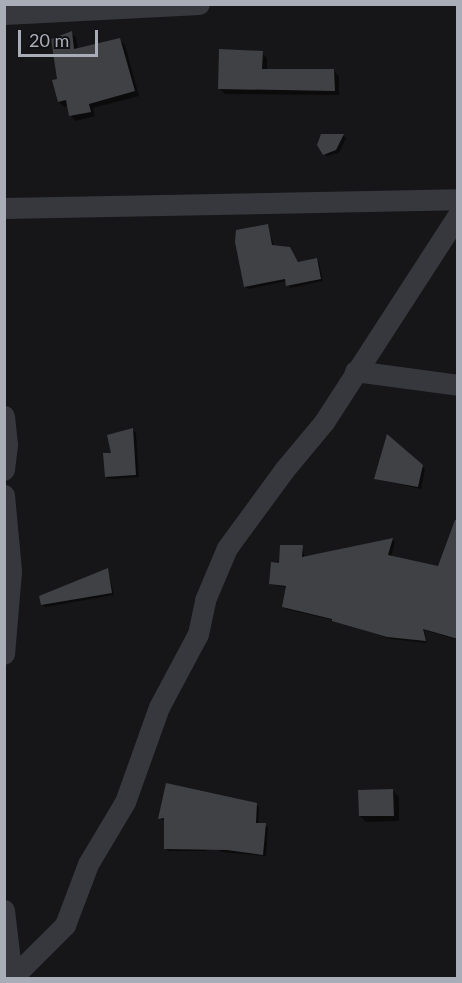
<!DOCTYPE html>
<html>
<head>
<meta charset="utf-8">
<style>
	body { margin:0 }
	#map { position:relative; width:462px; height:983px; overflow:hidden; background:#161618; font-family:Lato,sans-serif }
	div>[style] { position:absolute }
	.shadow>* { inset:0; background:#0007 }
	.building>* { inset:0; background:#404145 }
	.street>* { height:21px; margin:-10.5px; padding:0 10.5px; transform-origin:10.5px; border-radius:10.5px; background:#37383d }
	span { translate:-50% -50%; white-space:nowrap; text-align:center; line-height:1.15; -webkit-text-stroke:4.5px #111113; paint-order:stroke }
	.frame { position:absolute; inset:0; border:6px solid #a8adb8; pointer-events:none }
	.scale { position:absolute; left:18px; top:30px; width:80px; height:27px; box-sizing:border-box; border:3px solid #a8adb8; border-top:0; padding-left:8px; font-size:18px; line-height:21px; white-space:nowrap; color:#a8adb8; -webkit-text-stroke:4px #111113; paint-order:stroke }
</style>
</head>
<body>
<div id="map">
	<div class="shadow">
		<div style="clip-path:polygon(71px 33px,76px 37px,78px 50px,120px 40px,125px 45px,139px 96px,93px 108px,95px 116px,76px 121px,71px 116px,68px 106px,64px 107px,59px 102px,54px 81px,58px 80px)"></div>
		<div style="clip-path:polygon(262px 53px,267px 58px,267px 71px,334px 71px,339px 76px,339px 95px,225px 94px,220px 89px)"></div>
		<div style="clip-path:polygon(343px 135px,346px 138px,339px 153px,327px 156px,324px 154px)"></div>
		<div style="clip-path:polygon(267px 225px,274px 246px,289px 248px,299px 263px,316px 260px,319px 262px,323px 281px,290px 288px,287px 281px,248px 289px,245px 286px)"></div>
		<div style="clip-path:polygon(133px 430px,136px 433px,139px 477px,109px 479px,106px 477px,113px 455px)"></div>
		<div style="clip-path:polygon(388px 436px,425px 469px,421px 489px,376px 479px)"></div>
		<div style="clip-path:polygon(393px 540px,395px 542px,391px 557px,439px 568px,458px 559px,458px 640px,424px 630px,427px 643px,391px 639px,333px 620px,286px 609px,283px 607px,288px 588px,270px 584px,280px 565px,302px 547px,305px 558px)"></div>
		<div style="clip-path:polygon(108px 570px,114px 595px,45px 607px,43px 604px)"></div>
		<div style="clip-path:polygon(168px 784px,256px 804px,259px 807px,258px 824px,268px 827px,266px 856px,221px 852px,208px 841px,207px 851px,168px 851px,165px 848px,166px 820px,160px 819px)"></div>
		<div style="clip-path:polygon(393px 791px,399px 797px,399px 821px,366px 822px,360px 816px)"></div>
	</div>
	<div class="building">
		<div style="clip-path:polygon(72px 31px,74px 49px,120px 38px,135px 91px,89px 104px,91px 112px,69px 116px,66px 100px,58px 102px,52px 80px,57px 79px,51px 39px)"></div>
		<div style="clip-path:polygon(219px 49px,263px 51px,262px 69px,334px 69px,335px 91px,218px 89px)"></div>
		<div style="clip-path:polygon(321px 134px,344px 134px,336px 150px,323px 155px,317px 145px)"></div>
		<div style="clip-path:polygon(268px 224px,272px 245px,290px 247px,298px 262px,317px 258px,321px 279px,286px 286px,285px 279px,244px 287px,235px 242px,236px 230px)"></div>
		<div style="clip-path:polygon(133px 428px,136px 475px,105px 477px,103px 453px,111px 453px,107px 435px)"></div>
		<div style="clip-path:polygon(387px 434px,423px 465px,418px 487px,374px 479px)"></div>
		<div style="clip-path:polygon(455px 520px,458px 520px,458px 639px,423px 629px,426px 641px,387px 637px,332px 621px,332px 619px,282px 607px,286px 586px,269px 584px,271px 562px,279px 563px,280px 545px,303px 545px,302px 557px,393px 538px,388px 555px,438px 566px)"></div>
		<div style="clip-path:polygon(108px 568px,112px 593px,41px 605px,39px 596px)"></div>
		<div style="clip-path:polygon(166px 783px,257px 803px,256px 823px,266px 823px,263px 855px,227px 850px,164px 849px,164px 818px,158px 819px)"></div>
		<div style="clip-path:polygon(393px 789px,394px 816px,359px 816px,358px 790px)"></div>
	</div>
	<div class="street">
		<div style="left:4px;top:14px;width:195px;rotate:-2.9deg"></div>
		<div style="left:4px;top:208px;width:454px;rotate:-1.1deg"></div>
		<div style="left:355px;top:371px;width:104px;rotate:7.7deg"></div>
		<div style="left:4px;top:416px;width:29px;rotate:84deg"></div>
		<div style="left:7px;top:445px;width:25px;rotate:97deg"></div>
		<div style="left:4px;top:495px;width:76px;rotate:84.7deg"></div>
		<div style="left:11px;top:571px;width:83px;rotate:94.8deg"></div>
		<div style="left:4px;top:910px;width:68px;rotate:83.3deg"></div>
		<div style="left:12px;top:978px;width:75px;rotate:-45deg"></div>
		<div style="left:65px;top:925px;width:65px;rotate:-69.3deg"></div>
		<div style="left:88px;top:864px;width:72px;rotate:-59.2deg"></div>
		<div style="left:125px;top:802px;width:101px;rotate:-70.3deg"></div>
		<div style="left:159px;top:707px;width:83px;rotate:-61.9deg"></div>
		<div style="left:198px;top:634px;width:35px;rotate:-78deg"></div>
		<div style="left:205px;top:600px;width:56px;rotate:-67.1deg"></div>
		<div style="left:227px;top:548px;width:97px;rotate:-53.8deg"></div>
		<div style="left:284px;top:470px;width:62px;rotate:-50.2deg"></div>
		<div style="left:324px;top:422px;width:247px;rotate:-57.1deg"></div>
	</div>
	<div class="frame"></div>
	<div class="scale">20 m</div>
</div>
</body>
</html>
